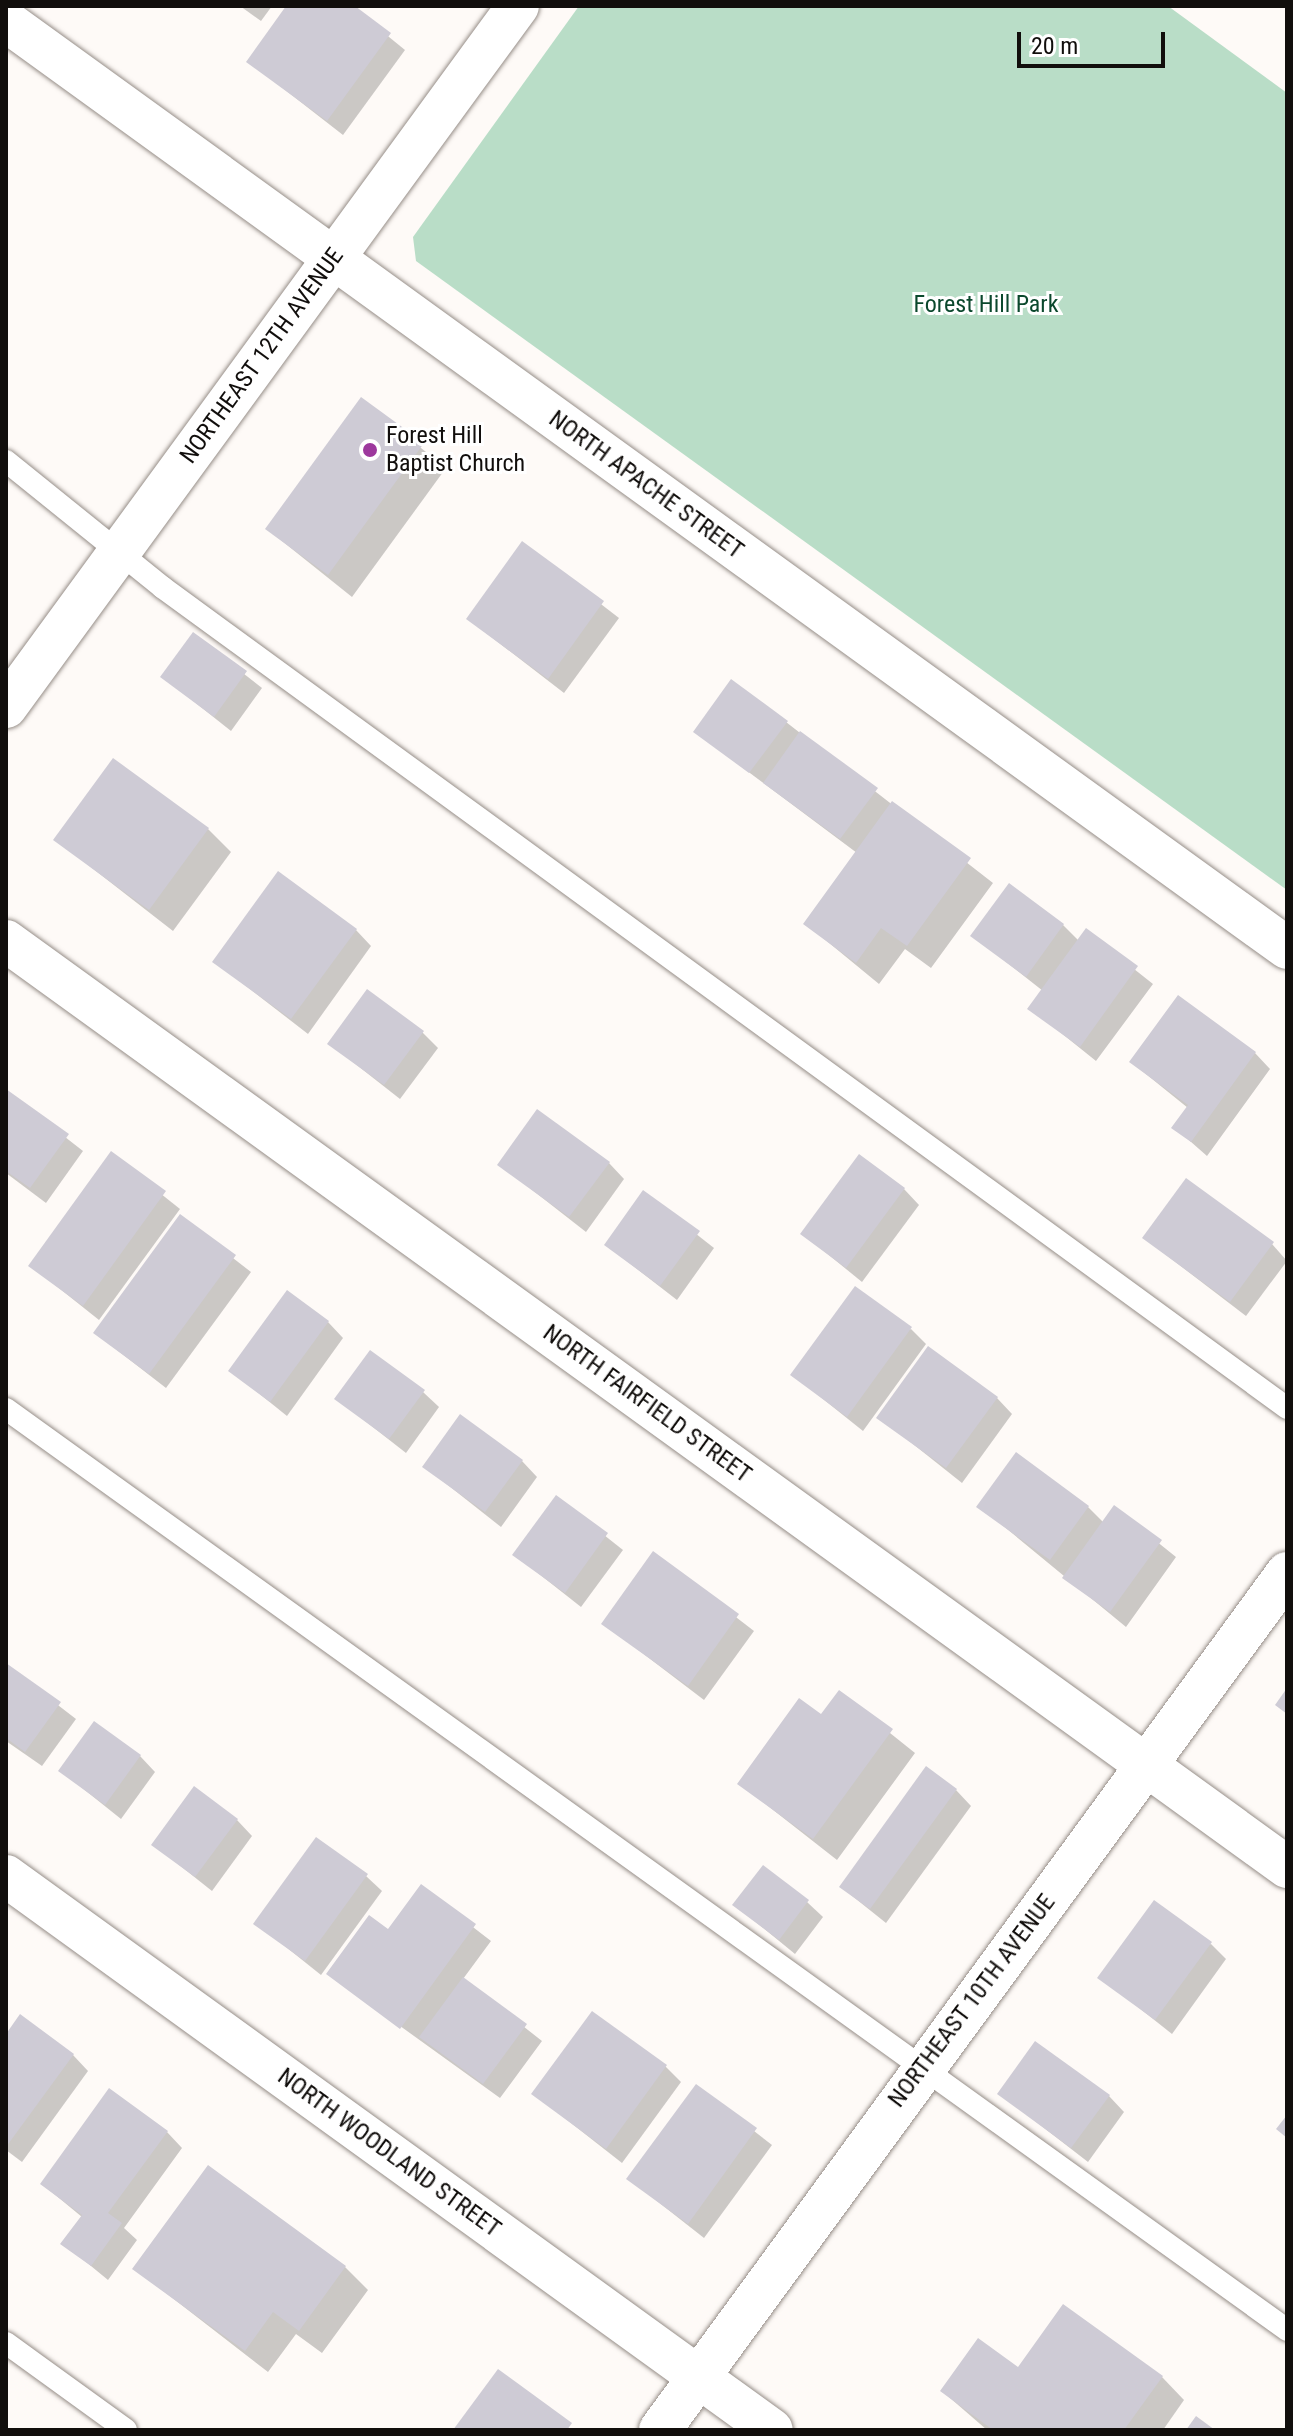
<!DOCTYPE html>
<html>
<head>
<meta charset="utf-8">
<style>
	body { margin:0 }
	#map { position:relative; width:1293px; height:2436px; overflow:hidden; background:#fefaf7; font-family:"Roboto Condensed",sans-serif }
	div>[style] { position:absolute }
	.green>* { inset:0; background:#b9ddc7 }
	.shadow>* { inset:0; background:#0003 }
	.building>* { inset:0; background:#cecbd5 }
	.roads { filter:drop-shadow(0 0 2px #968e88) drop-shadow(0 0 2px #968e88) }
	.service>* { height:22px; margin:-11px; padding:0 11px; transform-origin:11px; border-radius:11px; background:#fff }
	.minor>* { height:42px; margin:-21px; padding:0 21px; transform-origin:21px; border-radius:21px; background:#fff }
	.dots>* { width:22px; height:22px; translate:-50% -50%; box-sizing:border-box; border:4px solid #fff; border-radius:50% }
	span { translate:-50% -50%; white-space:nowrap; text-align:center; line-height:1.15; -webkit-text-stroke:6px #fff; paint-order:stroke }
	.park-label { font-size:24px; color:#0b482d }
	.street-label { font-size:24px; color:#110e0c }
	.poi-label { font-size:24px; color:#110e0c }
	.left { translate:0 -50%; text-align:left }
	.frame { position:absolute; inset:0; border:8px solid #110e0c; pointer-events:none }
	.scale { position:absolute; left:1017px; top:32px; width:148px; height:36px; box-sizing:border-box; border:4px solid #110e0c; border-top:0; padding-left:10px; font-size:24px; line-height:28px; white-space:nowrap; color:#110e0c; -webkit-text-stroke:6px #fff; paint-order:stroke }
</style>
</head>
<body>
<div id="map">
	<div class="green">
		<div style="clip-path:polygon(579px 6px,1168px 6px,1287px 93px,1287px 890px,416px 261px,413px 237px)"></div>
	</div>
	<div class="shadow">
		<div style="clip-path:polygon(240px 6px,272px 6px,261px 21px)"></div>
		<div style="clip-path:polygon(288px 6px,351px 6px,405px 50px,343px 135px,248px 61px)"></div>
		<div style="clip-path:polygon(361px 400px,446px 468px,352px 597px,267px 529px)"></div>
		<div style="clip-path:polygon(523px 544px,619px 618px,564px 693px,468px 619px)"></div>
		<div style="clip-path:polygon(194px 635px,262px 688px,231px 731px,163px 677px)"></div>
		<div style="clip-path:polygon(786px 722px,993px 883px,931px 968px,905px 949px,879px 984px,806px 924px,857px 853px,695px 732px)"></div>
		<div style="clip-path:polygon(208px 829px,231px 852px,173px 931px,56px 840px)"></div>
		<div style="clip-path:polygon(1063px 925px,1079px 941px,1086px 931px,1153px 984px,1096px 1061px,1030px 1008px,1043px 991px,973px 936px)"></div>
		<div style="clip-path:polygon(356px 930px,371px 946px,308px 1034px,215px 962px)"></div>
		<div style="clip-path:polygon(422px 1032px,438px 1048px,400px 1099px,330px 1044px)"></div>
		<div style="clip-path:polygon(1255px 1053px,1270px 1069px,1207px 1156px,1174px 1127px,1188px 1108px,1131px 1062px)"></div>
		<div style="clip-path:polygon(6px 1091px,83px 1151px,46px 1203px,6px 1173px)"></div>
		<div style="clip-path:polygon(111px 1154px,180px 1209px,99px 1320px,30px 1265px)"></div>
		<div style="clip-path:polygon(609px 1163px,624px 1179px,586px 1232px,499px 1164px)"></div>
		<div style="clip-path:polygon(904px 1189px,919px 1205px,862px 1282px,803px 1234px)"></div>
		<div style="clip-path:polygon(644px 1193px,714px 1248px,677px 1300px,606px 1245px)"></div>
		<div style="clip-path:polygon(180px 1217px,251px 1272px,166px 1388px,95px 1333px)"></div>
		<div style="clip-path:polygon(1144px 1238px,1272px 1244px,1287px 1261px,1246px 1316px)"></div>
		<div style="clip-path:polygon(328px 1322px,343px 1338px,287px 1416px,231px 1371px)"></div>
		<div style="clip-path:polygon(911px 1329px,926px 1344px,863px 1431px,793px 1375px)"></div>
		<div style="clip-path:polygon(423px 1392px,439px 1407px,406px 1453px,337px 1399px)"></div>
		<div style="clip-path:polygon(997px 1398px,1012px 1414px,962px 1483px,879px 1417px)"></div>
		<div style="clip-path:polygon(522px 1461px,537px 1477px,501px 1527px,425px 1467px)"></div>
		<div style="clip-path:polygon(556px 1497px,623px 1550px,581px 1607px,515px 1555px)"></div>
		<div style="clip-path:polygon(979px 1506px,1088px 1507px,1104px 1523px,1115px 1508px,1176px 1557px,1126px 1627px)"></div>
		<div style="clip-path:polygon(654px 1554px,754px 1631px,704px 1700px,603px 1623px)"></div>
		<div style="clip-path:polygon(6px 1665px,76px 1719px,42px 1766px,6px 1741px)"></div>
		<div style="clip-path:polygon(840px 1693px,915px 1753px,837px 1860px,740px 1784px,822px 1717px)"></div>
		<div style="clip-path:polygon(140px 1756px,155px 1772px,121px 1819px,61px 1771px)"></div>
		<div style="clip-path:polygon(956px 1790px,971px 1806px,886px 1923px,841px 1887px)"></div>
		<div style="clip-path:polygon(237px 1820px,252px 1836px,212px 1891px,154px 1845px)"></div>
		<div style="clip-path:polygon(366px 1876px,382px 1891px,321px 1975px,256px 1923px)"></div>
		<div style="clip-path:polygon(421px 1887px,491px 1941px,463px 1979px,542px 2041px,500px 2098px,328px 1974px,388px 1932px)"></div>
		<div style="clip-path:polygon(807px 1902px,823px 1917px,795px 1954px,735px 1905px)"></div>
		<div style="clip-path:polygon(1211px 1944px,1226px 1959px,1172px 2034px,1100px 1977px)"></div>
		<div style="clip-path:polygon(6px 2037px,73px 2055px,88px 2071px,22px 2162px,6px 2150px)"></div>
		<div style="clip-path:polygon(665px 2066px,681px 2082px,622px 2163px,534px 2094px)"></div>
		<div style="clip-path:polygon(696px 2086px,772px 2145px,704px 2238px,629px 2179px)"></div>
		<div style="clip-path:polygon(999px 2093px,1109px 2096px,1124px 2112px,1088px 2162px)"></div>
		<div style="clip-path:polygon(167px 2132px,182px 2148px,124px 2228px,137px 2240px,108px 2280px,63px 2243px,82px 2217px,42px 2184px)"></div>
		<div style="clip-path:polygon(345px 2267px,368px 2290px,322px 2353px,296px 2334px,268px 2372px,135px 2269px)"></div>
		<div style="clip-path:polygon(1018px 2369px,1162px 2377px,1184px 2400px,1163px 2430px,987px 2430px,942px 2391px)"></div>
	</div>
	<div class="building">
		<div style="clip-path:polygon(286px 6px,355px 6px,391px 33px,327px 121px,246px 62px)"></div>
		<div style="clip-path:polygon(361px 397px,424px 443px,328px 575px,265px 529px)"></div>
		<div style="clip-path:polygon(522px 541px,604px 601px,548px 679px,466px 619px)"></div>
		<div style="clip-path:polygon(193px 632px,247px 671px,214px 717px,160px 677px)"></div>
		<div style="clip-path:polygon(731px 679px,788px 721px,749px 773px,693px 732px)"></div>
		<div style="clip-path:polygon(800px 731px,878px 788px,840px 839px,763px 783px)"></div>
		<div style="clip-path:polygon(113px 758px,209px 828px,149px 910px,53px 840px)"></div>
		<div style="clip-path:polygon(892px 801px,971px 858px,907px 946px,881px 928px,856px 963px,803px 924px)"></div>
		<div style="clip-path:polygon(278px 871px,357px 929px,291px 1019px,212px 962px)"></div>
		<div style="clip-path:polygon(1009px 883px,1064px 924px,1026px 977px,970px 936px)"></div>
		<div style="clip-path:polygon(1086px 928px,1138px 966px,1080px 1047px,1027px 1009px)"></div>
		<div style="clip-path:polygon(367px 989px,424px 1031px,384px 1085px,327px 1044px)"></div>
		<div style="clip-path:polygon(1178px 995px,1256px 1052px,1191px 1142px,1171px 1128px,1188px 1105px,1129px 1062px)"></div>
		<div style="clip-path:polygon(6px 1089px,69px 1134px,30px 1188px,6px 1171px)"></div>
		<div style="clip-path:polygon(537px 1109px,610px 1162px,569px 1217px,497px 1165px)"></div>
		<div style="clip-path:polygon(111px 1151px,166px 1191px,83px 1306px,28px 1266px)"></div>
		<div style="clip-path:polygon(859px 1154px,905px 1188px,846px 1268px,800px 1234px)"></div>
		<div style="clip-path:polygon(1186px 1178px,1274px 1242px,1230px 1302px,1142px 1238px)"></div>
		<div style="clip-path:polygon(643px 1190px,700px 1231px,660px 1286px,604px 1245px)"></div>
		<div style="clip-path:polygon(180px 1214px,236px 1255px,149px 1374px,93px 1333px)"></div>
		<div style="clip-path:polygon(855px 1286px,912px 1327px,847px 1417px,790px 1375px)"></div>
		<div style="clip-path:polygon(287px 1290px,329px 1321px,270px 1402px,228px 1371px)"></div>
		<div style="clip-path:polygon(928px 1346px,998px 1397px,946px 1468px,876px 1418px)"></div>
		<div style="clip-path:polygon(370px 1350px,425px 1390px,389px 1439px,334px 1399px)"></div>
		<div style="clip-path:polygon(460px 1414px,523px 1460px,485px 1512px,422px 1467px)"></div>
		<div style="clip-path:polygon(1016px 1452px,1089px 1506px,1050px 1560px,976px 1507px)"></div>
		<div style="clip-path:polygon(556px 1495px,608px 1533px,565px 1593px,512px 1555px)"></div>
		<div style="clip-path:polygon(1114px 1505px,1162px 1540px,1110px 1612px,1062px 1578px)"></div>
		<div style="clip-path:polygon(653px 1551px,739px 1614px,688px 1686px,601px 1624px)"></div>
		<div style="clip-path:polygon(6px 1663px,61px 1702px,25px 1752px,6px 1738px)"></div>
		<div style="clip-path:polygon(1287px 1688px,1287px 1714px,1275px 1705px)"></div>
		<div style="clip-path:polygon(839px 1690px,893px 1729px,813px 1839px,737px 1784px,799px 1698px,821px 1714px)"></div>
		<div style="clip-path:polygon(94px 1721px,141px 1755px,105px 1805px,58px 1771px)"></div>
		<div style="clip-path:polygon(926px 1766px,957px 1789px,870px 1909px,839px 1887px)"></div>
		<div style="clip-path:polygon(194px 1786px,238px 1819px,195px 1877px,151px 1845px)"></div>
		<div style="clip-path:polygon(316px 1837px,368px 1874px,305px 1961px,253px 1924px)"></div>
		<div style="clip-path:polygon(763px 1865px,809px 1900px,779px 1940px,732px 1905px)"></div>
		<div style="clip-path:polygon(421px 1884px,476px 1924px,400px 2029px,326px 1974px,369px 1915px,388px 1929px)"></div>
		<div style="clip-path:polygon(1154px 1900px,1212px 1942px,1155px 2020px,1097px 1978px)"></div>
		<div style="clip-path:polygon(463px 1977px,527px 2024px,483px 2084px,419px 2037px)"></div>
		<div style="clip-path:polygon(592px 2011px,667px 2065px,606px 2149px,531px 2094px)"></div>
		<div style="clip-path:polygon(20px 2014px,74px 2054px,6px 2147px,6px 2034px)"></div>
		<div style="clip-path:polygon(1035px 2041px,1110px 2095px,1071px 2148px,997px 2094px)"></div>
		<div style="clip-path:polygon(696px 2084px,757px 2128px,688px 2224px,626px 2179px)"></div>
		<div style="clip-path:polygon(109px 2088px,168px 2131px,108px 2213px,122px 2223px,91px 2266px,60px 2244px,82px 2215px,40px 2184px)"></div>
		<div style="clip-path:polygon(1287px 2115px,1287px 2138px,1276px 2129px)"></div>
		<div style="clip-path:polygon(208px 2165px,346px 2266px,299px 2331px,273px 2312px,245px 2351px,132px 2269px)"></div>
		<div style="clip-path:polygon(1063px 2304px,1163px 2376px,1124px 2430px,993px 2430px,940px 2391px,978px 2338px,1018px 2367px)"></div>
		<div style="clip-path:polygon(498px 2369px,572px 2423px,567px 2430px,453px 2430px)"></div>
		<div style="clip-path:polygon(1196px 2416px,1215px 2430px,1186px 2430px)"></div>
	</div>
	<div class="roads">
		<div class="service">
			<div style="left:6px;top:461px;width:201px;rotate:38.9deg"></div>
			<div style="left:162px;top:587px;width:1393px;rotate:36.12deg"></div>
			<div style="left:6px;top:1409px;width:1578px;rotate:35.71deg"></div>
			<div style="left:6px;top:2343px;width:148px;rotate:35.9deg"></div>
		</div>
		<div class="minor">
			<div style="left:6px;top:21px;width:1581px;rotate:35.89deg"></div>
			<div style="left:6px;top:707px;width:868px;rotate:-53.86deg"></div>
			<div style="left:6px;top:941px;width:1581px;rotate:35.86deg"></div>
			<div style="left:6px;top:1876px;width:945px;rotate:35.88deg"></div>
			<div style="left:660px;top:2430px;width:1062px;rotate:-53.81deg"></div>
		</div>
	</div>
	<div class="dots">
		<div style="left:370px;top:450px;background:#9d389d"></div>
	</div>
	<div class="park-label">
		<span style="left:986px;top:305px">Forest Hill Park</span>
	</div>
	<div class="street-label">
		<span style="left:262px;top:356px;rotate:-54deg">NORTHEAST 12TH AVENUE</span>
		<span style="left:646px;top:485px;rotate:36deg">NORTH APACHE STREET</span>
		<span style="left:647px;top:1404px;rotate:36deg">NORTH FAIRFIELD STREET</span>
		<span style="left:972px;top:2001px;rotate:-53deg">NORTHEAST 10TH AVENUE</span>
		<span style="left:389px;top:2153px;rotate:36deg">NORTH WOODLAND STREET</span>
	</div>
	<div class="poi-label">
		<span class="left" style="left:386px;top:450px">Forest Hill<br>Baptist Church</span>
	</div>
	<div class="frame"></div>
	<div class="scale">20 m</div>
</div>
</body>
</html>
